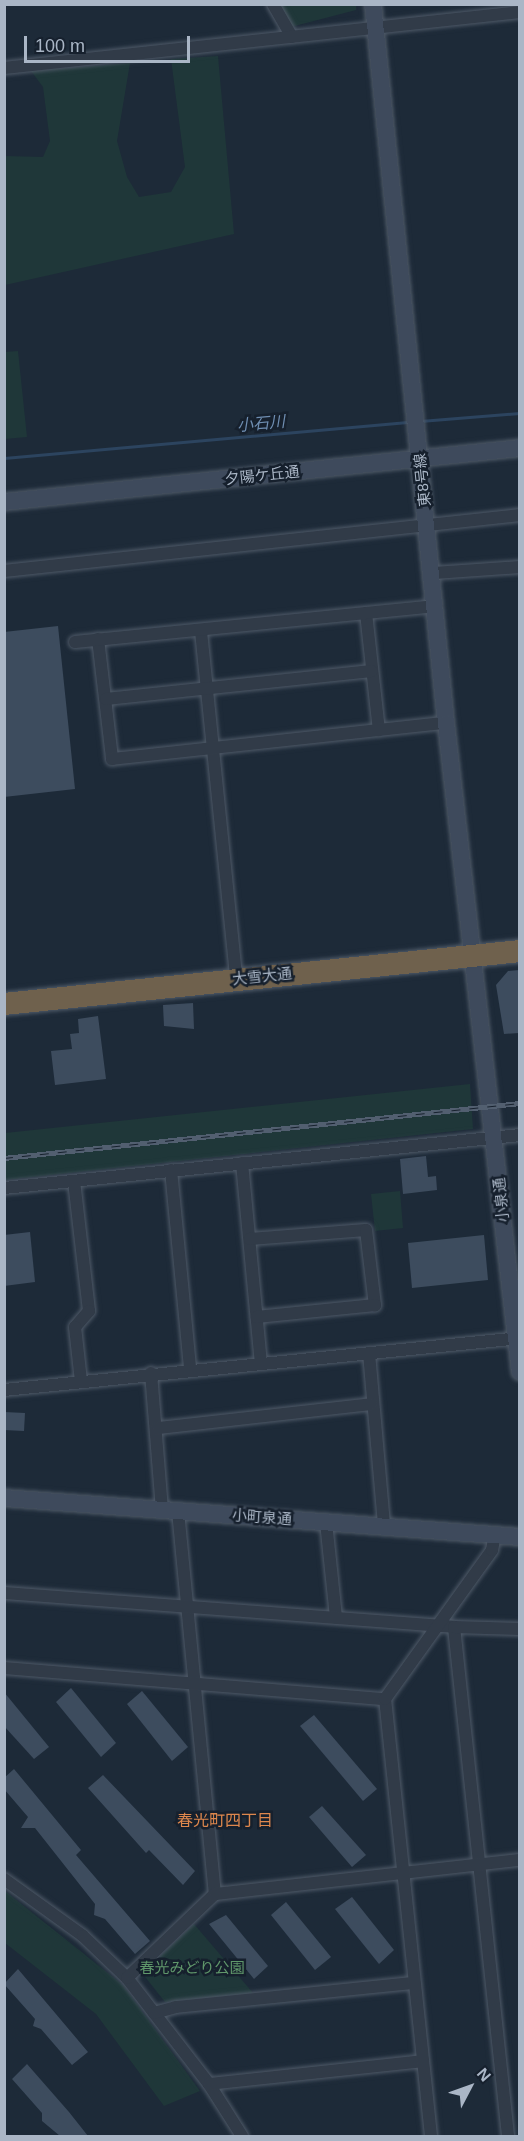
<!DOCTYPE html>
<html>
<head>
<meta charset="utf-8">
<style>
	body { margin:0 }
	#map { position:relative; width:524px; height:2141px; overflow:hidden; background:#1d2a38; font-family:Helvetica,"Noto Sans JP",sans-serif }
	div>[style] { position:absolute }
	.green>* { inset:0; background:#1f3739 }
	.stream>* { height:3px; margin:-1.5px; padding:0 1.5px; transform-origin:1.5px; border-radius:1.5px; background:#2c445f }
	.building>* { inset:0; background:#3d4c5e }
	.roads { filter:drop-shadow(0 0 2px #4e5967) drop-shadow(0 0 2px #4e5967) }
	.street>* { height:12px; margin:-6px; padding:0 6px; transform-origin:6px; border-radius:6px; background:#313b48 }
	.secondary>* { height:16px; margin:-8px; padding:0 8px; transform-origin:8px; border-radius:8px; background:#3e4a5c }
	.highway>* { height:22px; margin:-11px; padding:0 11px; transform-origin:11px; border-radius:11px; background:#6f614d }
	.rail>* { height:5px; margin-top:-2.5px; transform-origin:0; background:repeating-linear-gradient(90deg,#16202d 0 9px,#525f70 0 18px); box-sizing:border-box; border-block:2px solid #525f70 }
	span { translate:-50% -50%; white-space:nowrap; text-align:center; line-height:1.15; -webkit-text-stroke:5px #16202d; paint-order:stroke }
	.street-label { font-size:15px; color:#aab6c6 }
	.park-label { font-size:15px; color:#60986b }
	.water-label { font-size:16px; color:#6f8eb2; font-style:italic }
	.neighbourhood-label { font-size:16px; color:#de874d }
	.frame { position:absolute; inset:0; border:6px solid #aab6c6; pointer-events:none }
	.north { position:absolute; left:440px; top:2057px; width:60px; height:60px; -webkit-text-stroke:4px #16202d; paint-order:stroke; rotate:49deg; font-size:16px; font-weight:700; line-height:24px; text-align:center; color:#aab6c6 }
	.north::after { content:''; display:block; margin:auto; width:21px; height:27px; background:#aab6c6; clip-path:polygon(50% 0,100% 100%,50% 72%,0 100%) }
	.scale { position:absolute; left:24px; top:36px; width:166px; height:27px; box-sizing:border-box; border:3px solid #aab6c6; border-top:0; padding-left:8px; font-size:18px; line-height:21px; white-space:nowrap; color:#aab6c6; -webkit-text-stroke:4px #16202d; paint-order:stroke }
</style>
</head>
<body>
<div id="map">
	<div class="green">
		<div style="clip-path:polygon(273px 5px,356px 5px,356px 10px,287px 28px)"></div>
		<div style="clip-path:polygon(218px 56px,234px 234px,5px 285px,5px 156px,43px 157px,50px 141px,43px 87px,31px 71px,130px 63px,117px 141px,127px 177px,139px 197px,171px 192px,185px 167px,171px 59px)"></div>
		<div style="clip-path:polygon(18px 351px,27px 437px,5px 439px,5px 352px)"></div>
		<div style="clip-path:polygon(470px 1084px,473px 1129px,5px 1180px,5px 1133px)"></div>
		<div style="clip-path:polygon(400px 1191px,403px 1228px,375px 1231px,371px 1194px)"></div>
		<div style="clip-path:polygon(5px 1891px,123px 1985px,200px 2091px,164px 2106px,96px 2014px,5px 1943px)"></div>
		<div style="clip-path:polygon(194px 1924px,253px 1993px,165px 2002px,142px 1973px)"></div>
	</div>
	<div class="stream">
		<div style="left:420px;top:421px;width:100px;rotate:-4.6deg"></div>
		<div style="left:4px;top:458px;width:408px;rotate:-5.1deg"></div>
	</div>
	<div class="building">
		<div style="clip-path:polygon(58px 626px,75px 789px,4px 797px,4px 632px)"></div>
		<div style="clip-path:polygon(519px 970px,519px 1033px,504px 1034px,496px 985px,508px 971px)"></div>
		<div style="clip-path:polygon(193px 1003px,194px 1029px,164px 1026px,163px 1005px)"></div>
		<div style="clip-path:polygon(98px 1016px,106px 1079px,55px 1085px,51px 1051px,72px 1049px,70px 1034px,79px 1033px,78px 1019px)"></div>
		<div style="clip-path:polygon(426px 1156px,428px 1177px,436px 1176px,437px 1190px,403px 1194px,400px 1159px)"></div>
		<div style="clip-path:polygon(30px 1232px,35px 1282px,4px 1286px,4px 1235px)"></div>
		<div style="clip-path:polygon(484px 1235px,488px 1280px,412px 1288px,408px 1243px)"></div>
		<div style="clip-path:polygon(4px 1412px,25px 1413px,24px 1431px,4px 1430px)"></div>
		<div style="clip-path:polygon(71px 1688px,116px 1743px,101px 1757px,56px 1702px)"></div>
		<div style="clip-path:polygon(142px 1691px,188px 1747px,172px 1761px,127px 1704px)"></div>
		<div style="clip-path:polygon(4px 1692px,49px 1747px,34px 1759px,4px 1726px)"></div>
		<div style="clip-path:polygon(314px 1715px,377px 1789px,363px 1801px,300px 1726px)"></div>
		<div style="clip-path:polygon(14px 1769px,81px 1850px,76px 1855px,150px 1941px,135px 1954px,105px 1919px,94px 1915px,95px 1904px,35px 1828px,21px 1828px,28px 1817px,4px 1789px,4px 1778px)"></div>
		<div style="clip-path:polygon(103px 1775px,195px 1871px,183px 1885px,149px 1850px,146px 1853px,88px 1788px)"></div>
		<div style="clip-path:polygon(322px 1806px,366px 1855px,352px 1867px,309px 1817px)"></div>
		<div style="clip-path:polygon(352px 1897px,394px 1950px,379px 1964px,335px 1909px)"></div>
		<div style="clip-path:polygon(286px 1902px,331px 1957px,315px 1970px,271px 1915px)"></div>
		<div style="clip-path:polygon(226px 1915px,268px 1966px,254px 1979px,209px 1924px)"></div>
		<div style="clip-path:polygon(18px 1969px,88px 2052px,72px 2065px,41px 2029px,33px 2026px,35px 2019px,4px 1984px)"></div>
		<div style="clip-path:polygon(27px 2064px,69px 2112px,88px 2136px,60px 2136px,42px 2121px,42px 2113px,12px 2079px)"></div>
	</div>
	<div class="roads">
		<div class="street">
			<div style="left:273px;top:4px;width:38px;rotate:60deg"></div>
			<div style="left:4px;top:68px;width:519px;rotate:-6.19deg"></div>
			<div style="left:4px;top:571px;width:519px;rotate:-6.19deg"></div>
			<div style="left:434px;top:573px;width:86px;rotate:-4deg"></div>
			<div style="left:366px;top:613px;width:118px;rotate:83.7deg"></div>
			<div style="left:201px;top:631px;width:349px;rotate:84.2deg"></div>
			<div style="left:98px;top:639px;width:121px;rotate:83.3deg"></div>
			<div style="left:112px;top:759px;width:336px;rotate:-6.2deg"></div>
			<div style="left:75px;top:642px;width:363px;rotate:-5.7deg"></div>
			<div style="left:106px;top:699px;width:267px;rotate:-6deg"></div>
			<div style="left:242px;top:1163px;width:201px;rotate:84.6deg"></div>
			<div style="left:171px;top:1170px;width:199px;rotate:84.5deg"></div>
			<div style="left:74px;top:1181px;width:131px;rotate:83.4deg"></div>
			<div style="left:89px;top:1311px;width:21px;rotate:131deg"></div>
			<div style="left:75px;top:1327px;width:54px;rotate:83.7deg"></div>
			<div style="left:4px;top:1188px;width:519px;rotate:-5.86deg"></div>
			<div style="left:250px;top:1239px;width:116px;rotate:-4.4deg"></div>
			<div style="left:366px;top:1230px;width:76px;rotate:83.2deg"></div>
			<div style="left:375px;top:1305px;width:119px;rotate:174.2deg"></div>
			<div style="left:369px;top:1353px;width:174px;rotate:85deg"></div>
			<div style="left:151px;top:1373px;width:137px;rotate:85.4deg"></div>
			<div style="left:4px;top:1390px;width:519px;rotate:-5.75deg"></div>
			<div style="left:158px;top:1428px;width:215px;rotate:-6.4deg"></div>
			<div style="left:178px;top:1511px;width:385px;rotate:84.5deg"></div>
			<div style="left:326px;top:1522px;width:96px;rotate:84deg"></div>
			<div style="left:4px;top:1593px;width:451px;rotate:4.3deg"></div>
			<div style="left:454px;top:1627px;width:512px;rotate:83.94deg"></div>
			<div style="left:454px;top:1627px;width:66px;rotate:1.7deg"></div>
			<div style="left:4px;top:1668px;width:382px;rotate:4.7deg"></div>
			<div style="left:4px;top:1879px;width:97px;rotate:35.8deg"></div>
			<div style="left:83px;top:1936px;width:61px;rotate:43.7deg"></div>
			<div style="left:127px;top:1978px;width:134px;rotate:52.3deg"></div>
			<div style="left:209px;top:2084px;width:62px;rotate:57.6deg"></div>
			<div style="left:127px;top:1978px;width:122px;rotate:-43.7deg"></div>
			<div style="left:215px;top:1894px;width:307px;rotate:-6.4deg"></div>
			<div style="left:154px;top:2013px;width:23px;rotate:-15deg"></div>
			<div style="left:176px;top:2007px;width:239px;rotate:-5.8deg"></div>
			<div style="left:209px;top:2084px;width:215px;rotate:-6.1deg"></div>
			<div style="left:431px;top:2136px;width:439px;rotate:-96deg"></div>
			<div style="left:385px;top:1699px;width:183px;rotate:-54.3deg"></div>
			<div style="left:492px;top:1550px;width:15px;rotate:-79deg"></div>
		</div>
		<div class="secondary">
			<div style="left:373px;top:4px;width:723px;rotate:84.2deg"></div>
			<div style="left:446px;top:723px;width:653px;rotate:83.5deg"></div>
			<div style="left:4px;top:502px;width:519px;rotate:-5.97deg"></div>
			<div style="left:4px;top:1498px;width:517px;rotate:4.32deg"></div>
		</div>
		<div class="highway">
			<div style="left:4px;top:1004px;width:519px;rotate:-5.86deg"></div>
		</div>
	</div>
	<div class="rail">
		<div style="left:4px;top:1158px;width:519px;rotate:-6.08deg"></div>
	</div>
	<div class="street-label">
		<span style="left:262px;top:475px;rotate:-6deg">夕陽ケ丘通</span>
		<span style="left:422px;top:480px;rotate:-96deg">東8号線</span>
		<span style="left:262px;top:976px;rotate:-6deg">大雪大通</span>
		<span style="left:501px;top:1200px;rotate:-96deg">小泉通</span>
		<span style="left:262px;top:1517px;rotate:4deg">小町泉通</span>
	</div>
	<div class="park-label">
		<span style="left:192px;top:1968px">春光みどり公園</span>
	</div>
	<div class="water-label">
		<span style="left:261px;top:424px;rotate:-5deg">小石川</span>
	</div>
	<div class="neighbourhood-label">
		<span style="left:225px;top:1821px">春光町四丁目</span>
	</div>
	<div class="frame"></div>
	<div class="north">N</div>
	<div class="scale">100 m</div>
</div>
</body>
</html>
